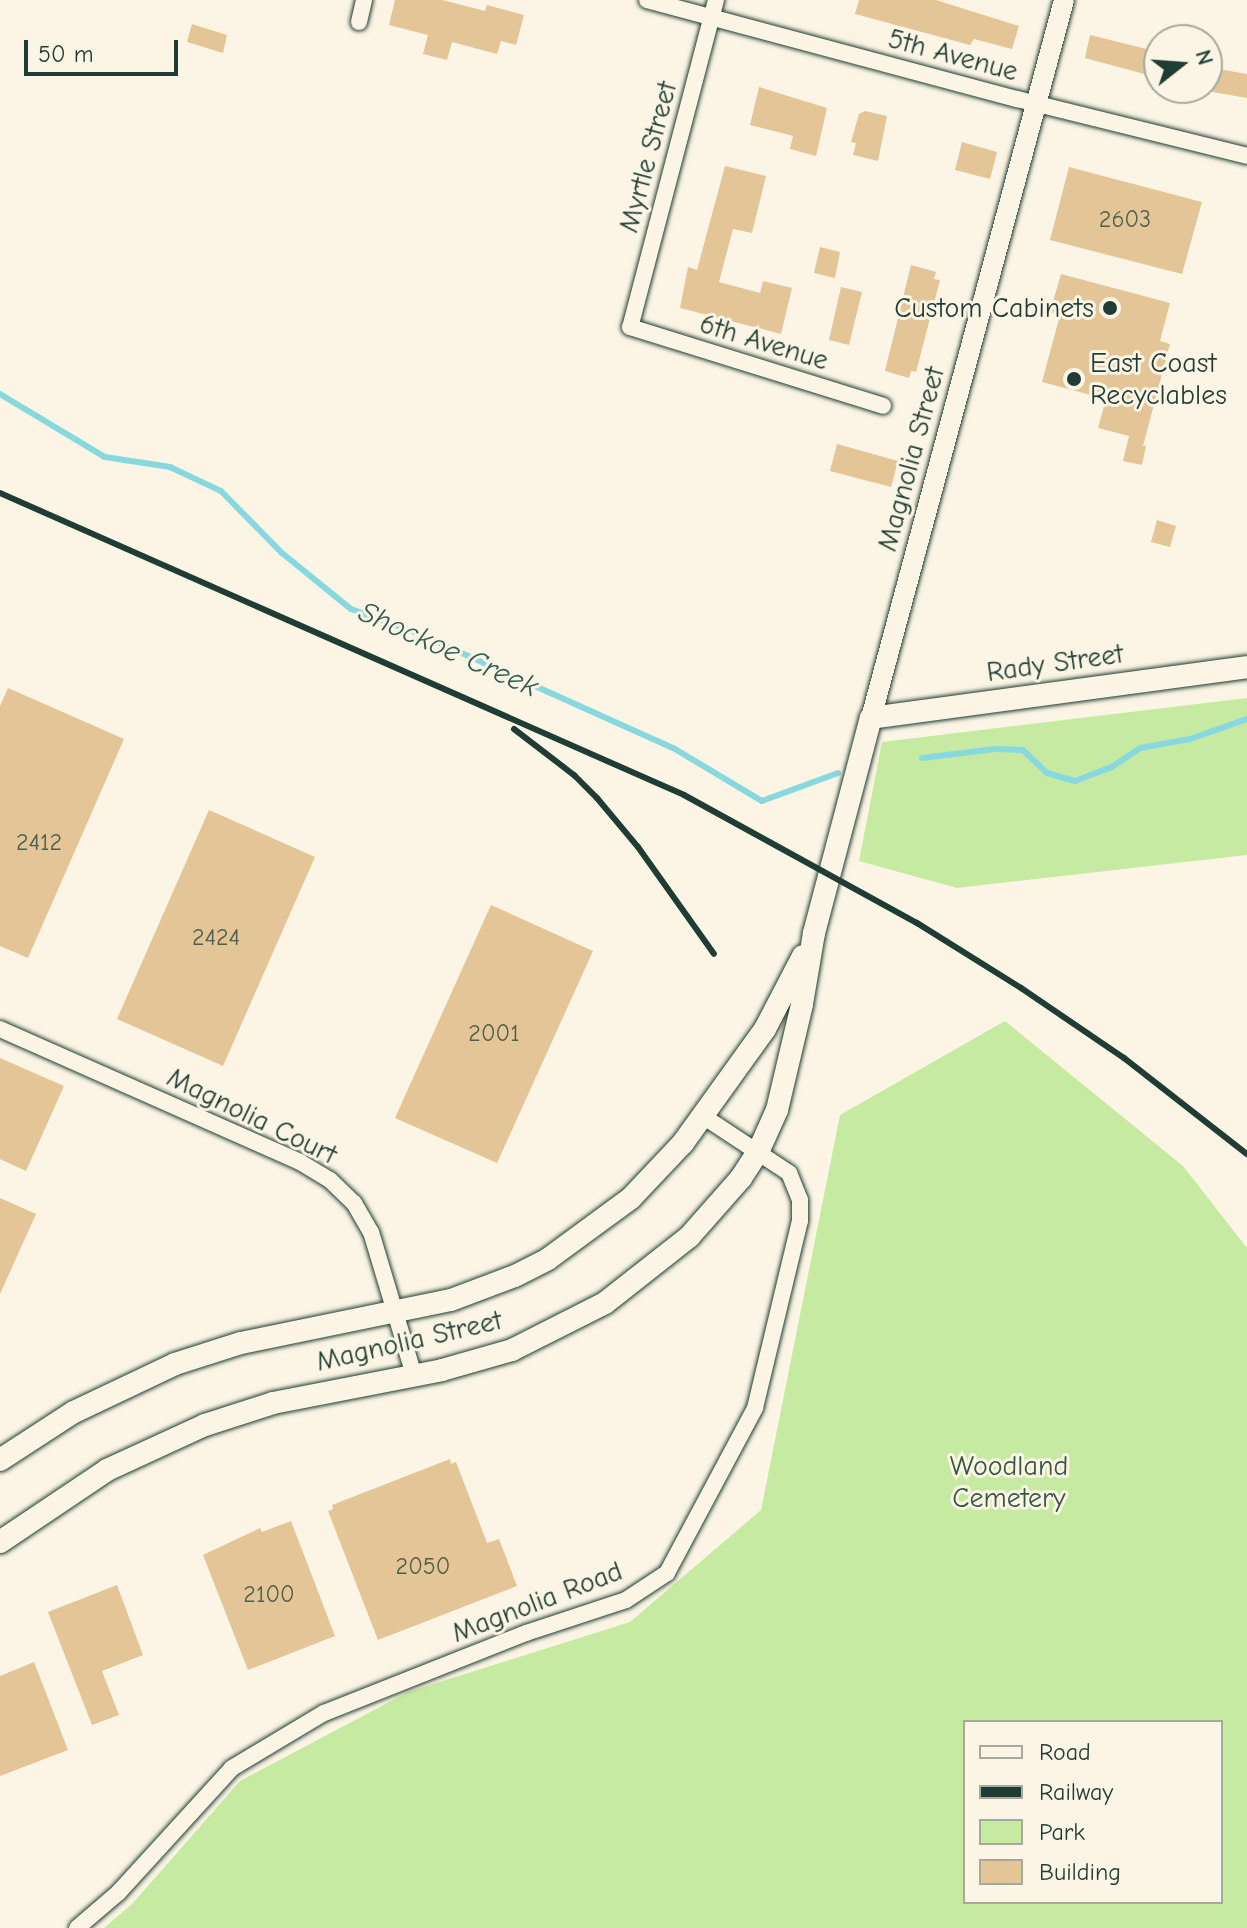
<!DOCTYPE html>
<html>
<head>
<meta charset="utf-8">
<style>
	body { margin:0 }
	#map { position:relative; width:1247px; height:1928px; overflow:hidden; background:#fcf5e5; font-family:"Comic Neue",sans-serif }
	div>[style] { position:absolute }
	.green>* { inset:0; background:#c7eaa3 }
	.stream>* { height:6px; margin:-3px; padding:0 3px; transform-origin:3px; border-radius:3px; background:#87d9df }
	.building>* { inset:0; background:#e3c597 }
	.roads { filter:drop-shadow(0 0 2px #1f3d34) drop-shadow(0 0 2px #1f3d34) }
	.minor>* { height:16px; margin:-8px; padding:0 8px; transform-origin:8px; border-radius:8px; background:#fcf5e5 }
	.tertiary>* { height:20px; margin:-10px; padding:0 10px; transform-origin:10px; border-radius:10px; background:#fcf5e5 }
	.secondary>* { height:22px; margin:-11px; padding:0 11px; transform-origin:11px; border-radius:11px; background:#fcf5e5 }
	.rail>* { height:6px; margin:-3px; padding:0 3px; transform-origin:3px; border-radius:3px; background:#1f3d34 }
	.dots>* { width:22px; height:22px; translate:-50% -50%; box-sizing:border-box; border:4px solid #fcf5e5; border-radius:50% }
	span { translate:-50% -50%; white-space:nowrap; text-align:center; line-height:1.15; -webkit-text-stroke:6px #fcf5e5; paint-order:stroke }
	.number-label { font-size:24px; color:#505f4d }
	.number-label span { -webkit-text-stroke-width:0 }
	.street-label { font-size:28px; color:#1f3d34 }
	.poi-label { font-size:28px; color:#1f3d34 }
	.right { translate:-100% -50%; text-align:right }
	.left { translate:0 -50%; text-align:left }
	.park-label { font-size:28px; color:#385745 }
	.water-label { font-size:30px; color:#345c56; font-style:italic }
	.legend { position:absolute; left:963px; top:1720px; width:260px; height:184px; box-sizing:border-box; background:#fcf5e5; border:2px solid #a4ab9e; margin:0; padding:10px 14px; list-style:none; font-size:24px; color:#1f3d34 }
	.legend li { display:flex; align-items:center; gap:16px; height:40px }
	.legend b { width:40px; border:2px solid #a4ab9e }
	.north { position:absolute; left:1143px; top:24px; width:80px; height:80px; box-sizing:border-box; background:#fcf5e5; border:2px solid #a4ab9e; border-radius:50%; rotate:73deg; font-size:22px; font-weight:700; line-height:32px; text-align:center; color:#1f3d34 }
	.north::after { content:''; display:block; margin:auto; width:28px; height:36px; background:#1f3d34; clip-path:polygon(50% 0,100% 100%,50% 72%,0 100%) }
	.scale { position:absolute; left:24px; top:40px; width:154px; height:36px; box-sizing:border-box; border:4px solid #1f3d34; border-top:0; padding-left:10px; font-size:24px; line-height:28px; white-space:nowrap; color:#1f3d34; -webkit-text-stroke:6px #fcf5e5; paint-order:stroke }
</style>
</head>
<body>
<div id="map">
	<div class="green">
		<div style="clip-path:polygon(1247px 698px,1247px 855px,957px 888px,859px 861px,882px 742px)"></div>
		<div style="clip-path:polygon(evenodd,1005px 1021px,1183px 1166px,1247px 1248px,1247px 1928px,104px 1928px,132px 1904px,240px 1781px,408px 1692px,630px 1622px,761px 1510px,840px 1115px,1005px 1021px,1221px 1722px,1221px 1902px,965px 1902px,965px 1722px,1221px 1722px)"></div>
	</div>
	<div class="stream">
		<div style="left:0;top:394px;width:122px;rotate:31deg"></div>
		<div style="left:105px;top:457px;width:66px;rotate:8.7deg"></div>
		<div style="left:170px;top:467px;width:56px;rotate:25.2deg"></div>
		<div style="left:221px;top:491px;width:87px;rotate:45.5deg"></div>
		<div style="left:282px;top:553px;width:89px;rotate:39.1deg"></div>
		<div style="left:351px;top:609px;width:70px;rotate:20deg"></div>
		<div style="left:417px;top:633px;width:283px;rotate:24.2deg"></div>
		<div style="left:675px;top:749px;width:101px;rotate:30.9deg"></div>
		<div style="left:762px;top:801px;width:81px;rotate:-20.2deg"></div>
		<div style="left:922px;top:758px;width:73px;rotate:-7.1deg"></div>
		<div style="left:994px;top:749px;width:29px;rotate:2deg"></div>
		<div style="left:1023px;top:750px;width:33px;rotate:44deg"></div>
		<div style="left:1047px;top:773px;width:29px;rotate:16deg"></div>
		<div style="left:1075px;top:781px;width:40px;rotate:-21deg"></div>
		<div style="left:1112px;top:767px;width:34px;rotate:-34deg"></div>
		<div style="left:1140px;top:748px;width:51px;rotate:-10.2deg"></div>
		<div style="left:1190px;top:739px;width:60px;rotate:-19.3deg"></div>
	</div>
	<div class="building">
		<div style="clip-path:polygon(395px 0,442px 0,485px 11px,487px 5px,524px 15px,516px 45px,501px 41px,497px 54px,452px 42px,447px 60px,423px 54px,428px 35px,389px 25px)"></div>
		<div style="clip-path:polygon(859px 0,936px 0,1019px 26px,1012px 49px,974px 39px,970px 45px,855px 14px)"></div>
		<div style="clip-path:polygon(192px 24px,227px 35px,223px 53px,187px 42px)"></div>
		<div style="clip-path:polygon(1090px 35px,1159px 52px,1159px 78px,1085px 58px)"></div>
		<div style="clip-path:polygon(1207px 67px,1247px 74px,1247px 98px,1207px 91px)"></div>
		<div style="clip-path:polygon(759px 87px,827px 108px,816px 156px,790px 149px,793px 136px,750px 125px)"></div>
		<div style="clip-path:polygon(865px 111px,887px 116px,878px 161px,853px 155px,856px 143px,851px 142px,859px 114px)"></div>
		<div style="clip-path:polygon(962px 142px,997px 152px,990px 179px,955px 170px)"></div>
		<div style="clip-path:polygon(725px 166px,766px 176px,752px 233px,733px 229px,719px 282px,760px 293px,763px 281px,792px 288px,781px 334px,680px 308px,688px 267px,697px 270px)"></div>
		<div style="clip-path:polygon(1069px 167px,1202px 202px,1182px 274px,1050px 240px)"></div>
		<div style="clip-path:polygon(820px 247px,840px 252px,835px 278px,814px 273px)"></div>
		<div style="clip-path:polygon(911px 265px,936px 272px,934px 279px,940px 280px,916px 372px,911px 371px,909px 378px,885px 371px)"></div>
		<div style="clip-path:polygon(1061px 274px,1170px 303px,1160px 341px,1170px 344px,1143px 446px,1146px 446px,1142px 465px,1123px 461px,1129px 436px,1098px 428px,1106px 399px,1042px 382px,1060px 315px,1050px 312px)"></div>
		<div style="clip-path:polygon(841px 287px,862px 292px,849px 345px,829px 340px)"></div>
		<div style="clip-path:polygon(837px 444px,898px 461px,891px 487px,830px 471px)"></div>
		<div style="clip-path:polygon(1157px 520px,1176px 526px,1170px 547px,1151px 542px)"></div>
		<div style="clip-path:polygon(8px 688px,124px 739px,28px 958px,0 946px,0 706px)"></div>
		<div style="clip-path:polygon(209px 810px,315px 857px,223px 1066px,117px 1019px)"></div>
		<div style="clip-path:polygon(491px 905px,593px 951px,497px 1163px,395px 1118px)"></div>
		<div style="clip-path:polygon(0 1058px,64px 1086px,26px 1171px,0 1159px)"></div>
		<div style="clip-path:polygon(0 1198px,36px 1214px,0 1294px)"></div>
		<div style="clip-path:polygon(450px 1459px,451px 1464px,456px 1462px,487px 1543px,499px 1539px,517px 1586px,378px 1640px,328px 1511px,333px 1509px,332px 1505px)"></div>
		<div style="clip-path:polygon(291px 1521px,335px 1636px,248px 1670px,203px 1555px,260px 1528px,262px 1532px)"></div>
		<div style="clip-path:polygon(117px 1585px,143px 1655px,102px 1671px,119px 1715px,92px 1725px,48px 1612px)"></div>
		<div style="clip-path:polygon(34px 1662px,68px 1750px,0 1776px,0 1676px)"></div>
	</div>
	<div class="roads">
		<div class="minor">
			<div style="left:647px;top:0;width:383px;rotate:15deg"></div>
			<div style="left:1017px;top:99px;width:237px;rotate:13.9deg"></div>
			<div style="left:716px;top:0;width:338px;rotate:104.7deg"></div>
			<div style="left:630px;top:327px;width:265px;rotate:17.3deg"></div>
			<div style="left:359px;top:22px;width:23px;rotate:-77deg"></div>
			<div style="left:0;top:1029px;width:328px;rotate:23.9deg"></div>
			<div style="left:300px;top:1162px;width:35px;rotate:31deg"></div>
			<div style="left:330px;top:1180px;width:33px;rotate:44deg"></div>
			<div style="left:354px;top:1203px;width:34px;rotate:60deg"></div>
			<div style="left:371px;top:1232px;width:149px;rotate:73.3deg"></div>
			<div style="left:77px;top:1928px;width:54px;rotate:-40.5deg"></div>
			<div style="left:118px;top:1893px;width:169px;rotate:-47.6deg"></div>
			<div style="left:232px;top:1768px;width:107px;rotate:-30.9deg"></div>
			<div style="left:324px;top:1713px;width:217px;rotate:-21.6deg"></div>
			<div style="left:526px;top:1633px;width:105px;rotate:-18.3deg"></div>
			<div style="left:626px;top:1600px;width:49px;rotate:-33.4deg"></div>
			<div style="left:667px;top:1573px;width:187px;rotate:-61.9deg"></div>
			<div style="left:755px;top:1408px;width:192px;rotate:-76.5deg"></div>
			<div style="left:800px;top:1221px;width:21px;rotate:-90deg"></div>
			<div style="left:800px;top:1200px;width:29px;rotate:-112deg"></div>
			<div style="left:789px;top:1173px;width:103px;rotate:-146.5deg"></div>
		</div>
		<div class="tertiary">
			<div style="left:871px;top:718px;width:743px;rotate:-74.95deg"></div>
		</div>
		<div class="secondary">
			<div style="left:0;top:1460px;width:88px;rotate:-33deg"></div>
			<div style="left:74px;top:1412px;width:112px;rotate:-25.4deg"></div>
			<div style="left:175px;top:1364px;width:69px;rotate:-17.7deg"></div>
			<div style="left:241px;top:1343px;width:214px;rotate:-11.6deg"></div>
			<div style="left:451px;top:1300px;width:68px;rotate:-20.6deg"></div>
			<div style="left:515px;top:1276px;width:37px;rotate:-27deg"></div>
			<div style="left:548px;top:1259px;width:103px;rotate:-36.3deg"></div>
			<div style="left:631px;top:1198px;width:76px;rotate:-46.6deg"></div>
			<div style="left:683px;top:1143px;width:140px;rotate:-54.3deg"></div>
			<div style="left:765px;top:1029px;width:82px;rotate:-62.5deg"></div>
			<div style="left:0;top:1542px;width:129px;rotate:-33.9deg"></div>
			<div style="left:107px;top:1470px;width:108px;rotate:-24.7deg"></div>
			<div style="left:205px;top:1425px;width:71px;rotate:-17.9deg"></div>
			<div style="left:273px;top:1403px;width:172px;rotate:-11deg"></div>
			<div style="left:442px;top:1370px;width:73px;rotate:-15.9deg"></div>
			<div style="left:512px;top:1350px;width:104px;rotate:-26.8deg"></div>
			<div style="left:605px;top:1303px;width:107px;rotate:-38.2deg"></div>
			<div style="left:689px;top:1237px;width:79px;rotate:-48.6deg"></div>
			<div style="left:741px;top:1178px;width:33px;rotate:-57deg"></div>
			<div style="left:759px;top:1150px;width:44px;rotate:-65.8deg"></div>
			<div style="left:777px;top:1110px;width:109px;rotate:-76.7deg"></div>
			<div style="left:802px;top:1004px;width:72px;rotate:-80.4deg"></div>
			<div style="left:814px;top:933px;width:222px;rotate:-75.2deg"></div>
			<div style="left:871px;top:718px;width:379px;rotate:-7.7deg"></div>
		</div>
	</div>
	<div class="rail">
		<div style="left:0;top:493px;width:748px;rotate:23.82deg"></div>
		<div style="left:684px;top:795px;width:266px;rotate:28.8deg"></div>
		<div style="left:917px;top:923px;width:123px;rotate:32deg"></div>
		<div style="left:1021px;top:988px;width:125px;rotate:34.2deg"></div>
		<div style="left:1124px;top:1058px;width:156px;rotate:38deg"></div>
		<div style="left:514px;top:729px;width:76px;rotate:37.5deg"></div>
		<div style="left:574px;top:775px;width:33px;rotate:45deg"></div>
		<div style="left:597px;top:798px;width:64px;rotate:50.1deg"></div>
		<div style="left:638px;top:847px;width:131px;rotate:54.6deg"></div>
	</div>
	<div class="dots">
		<div style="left:1110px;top:308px;background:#1f3d34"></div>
		<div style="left:1074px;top:379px;background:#1f3d34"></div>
	</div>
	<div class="number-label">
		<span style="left:1125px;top:220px">2603</span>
		<span style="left:39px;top:843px">2412</span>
		<span style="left:216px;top:938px">2424</span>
		<span style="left:494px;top:1034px">2001</span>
		<span style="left:423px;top:1567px">2050</span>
		<span style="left:269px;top:1595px">2100</span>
	</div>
	<div class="street-label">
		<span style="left:953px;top:55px;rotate:15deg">5th Avenue</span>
		<span style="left:648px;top:157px;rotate:-75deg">Myrtle Street</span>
		<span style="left:764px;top:342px;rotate:17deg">6th Avenue</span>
		<span style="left:911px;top:459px;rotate:-75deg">Magnolia Street</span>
		<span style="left:1055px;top:663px;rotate:-8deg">Rady Street</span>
		<span style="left:252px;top:1116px;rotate:26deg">Magnolia Court</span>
		<span style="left:409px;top:1341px;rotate:-13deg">Magnolia Street</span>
		<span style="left:537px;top:1602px;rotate:-21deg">Magnolia Road</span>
	</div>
	<div class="poi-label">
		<span class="right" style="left:1094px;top:308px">Custom Cabinets</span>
		<span class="left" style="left:1090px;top:379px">East Coast<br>Recyclables</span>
	</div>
	<div class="park-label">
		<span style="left:1009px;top:1482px">Woodland<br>Cemetery</span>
	</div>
	<div class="water-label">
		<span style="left:448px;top:650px;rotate:24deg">Shockoe Creek</span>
	</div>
	<ul class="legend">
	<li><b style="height:10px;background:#fcf5e5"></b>Road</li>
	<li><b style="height:10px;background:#1f3d34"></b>Railway</li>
	<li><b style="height:22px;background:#c7eaa3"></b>Park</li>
	<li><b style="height:22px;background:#e3c597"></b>Building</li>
	</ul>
	<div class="north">N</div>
	<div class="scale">50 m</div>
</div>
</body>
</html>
